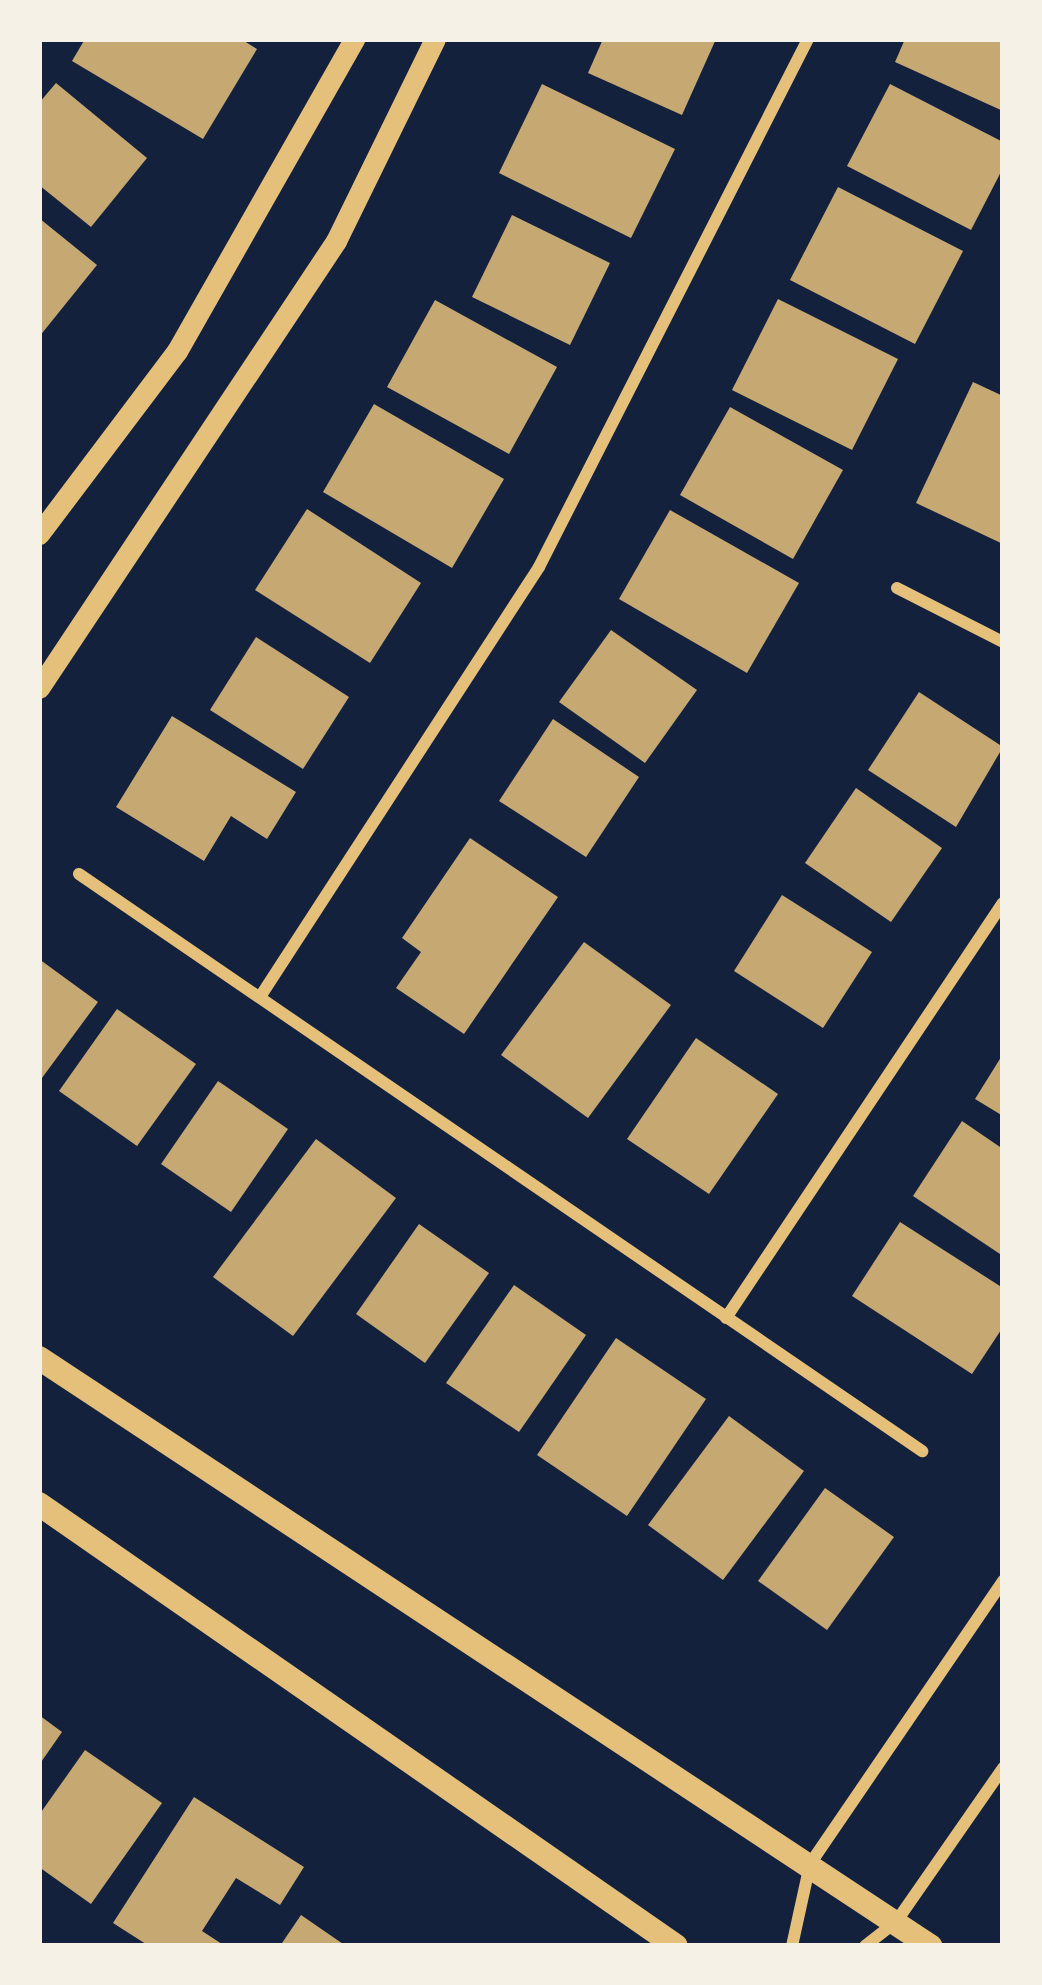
<!DOCTYPE html>
<html>
<head>
<meta charset="utf-8">
<style>
	body { margin:0 }
	#map { position:relative; width:1042px; height:1985px; overflow:hidden; background:#14213d; font-family:Jost,sans-serif }
	div>[style] { position:absolute }
	.building>* { inset:0; background:#c6a872 }
	.minor>* { height:12px; margin:-6px; padding:0 6px; transform-origin:6px; border-radius:6px; background:#e5c07b }
	.tertiary>* { height:21px; margin:-10.5px; padding:0 10.5px; transform-origin:10.5px; border-radius:10.5px; background:#e5c07b }
	.secondary>* { height:24px; margin:-12px; padding:0 12px; transform-origin:12px; border-radius:12px; background:#e5c07b }
	span { translate:-50% -50%; white-space:nowrap; text-align:center; line-height:1.15; -webkit-text-stroke:12px #f6f1e7; paint-order:stroke }
	.frame { position:absolute; inset:0; border:42px solid #f6f1e7; pointer-events:none }
</style>
</head>
<body>
<div id="map">
	<div class="building">
		<div style="clip-path:polygon(85px 39px,241px 39px,257px 49px,203px 139px,72px 61px)"></div>
		<div style="clip-path:polygon(603px 39px,716px 39px,682px 115px,588px 73px)"></div>
		<div style="clip-path:polygon(905px 39px,1003px 39px,1003px 111px,895px 62px)"></div>
		<div style="clip-path:polygon(56px 83px,147px 158px,91px 227px,39px 185px,39px 103px)"></div>
		<div style="clip-path:polygon(542px 84px,675px 149px,631px 238px,499px 173px)"></div>
		<div style="clip-path:polygon(890px 84px,1003px 142px,1003px 168px,971px 230px,847px 166px)"></div>
		<div style="clip-path:polygon(838px 187px,963px 251px,915px 344px,790px 280px)"></div>
		<div style="clip-path:polygon(512px 215px,610px 263px,570px 345px,472px 297px)"></div>
		<div style="clip-path:polygon(39px 218px,97px 265px,39px 337px)"></div>
		<div style="clip-path:polygon(778px 299px,898px 359px,852px 450px,732px 390px)"></div>
		<div style="clip-path:polygon(435px 300px,557px 367px,509px 454px,387px 387px)"></div>
		<div style="clip-path:polygon(973px 382px,1003px 396px,1003px 544px,916px 503px)"></div>
		<div style="clip-path:polygon(374px 404px,504px 479px,452px 568px,323px 492px)"></div>
		<div style="clip-path:polygon(730px 407px,843px 470px,793px 559px,680px 495px)"></div>
		<div style="clip-path:polygon(307px 509px,421px 583px,370px 663px,255px 590px)"></div>
		<div style="clip-path:polygon(670px 510px,799px 583px,747px 673px,619px 599px)"></div>
		<div style="clip-path:polygon(611px 630px,697px 690px,645px 763px,559px 702px)"></div>
		<div style="clip-path:polygon(256px 637px,349px 697px,303px 769px,210px 710px)"></div>
		<div style="clip-path:polygon(919px 692px,1003px 747px,956px 827px,868px 770px)"></div>
		<div style="clip-path:polygon(172px 716px,296px 792px,267px 839px,231px 816px,204px 861px,116px 807px)"></div>
		<div style="clip-path:polygon(553px 719px,639px 777px,586px 857px,499px 801px)"></div>
		<div style="clip-path:polygon(856px 788px,942px 848px,891px 922px,805px 863px)"></div>
		<div style="clip-path:polygon(470px 838px,558px 897px,464px 1034px,396px 988px,421px 952px,402px 938px)"></div>
		<div style="clip-path:polygon(782px 895px,872px 952px,823px 1028px,734px 971px)"></div>
		<div style="clip-path:polygon(584px 942px,671px 1005px,588px 1118px,501px 1055px)"></div>
		<div style="clip-path:polygon(39px 959px,98px 1002px,39px 1082px)"></div>
		<div style="clip-path:polygon(117px 1009px,196px 1064px,137px 1146px,59px 1091px)"></div>
		<div style="clip-path:polygon(696px 1038px,778px 1094px,709px 1194px,627px 1139px)"></div>
		<div style="clip-path:polygon(1003px 1054px,1003px 1116px,975px 1099px)"></div>
		<div style="clip-path:polygon(218px 1081px,288px 1129px,231px 1212px,161px 1164px)"></div>
		<div style="clip-path:polygon(962px 1121px,1003px 1149px,1003px 1256px,913px 1196px)"></div>
		<div style="clip-path:polygon(316px 1139px,396px 1198px,293px 1336px,213px 1277px)"></div>
		<div style="clip-path:polygon(900px 1222px,1003px 1288px,1003px 1327px,972px 1374px,852px 1296px)"></div>
		<div style="clip-path:polygon(419px 1224px,489px 1273px,425px 1363px,356px 1314px)"></div>
		<div style="clip-path:polygon(514px 1285px,586px 1335px,519px 1432px,446px 1383px)"></div>
		<div style="clip-path:polygon(616px 1338px,706px 1399px,627px 1516px,537px 1455px)"></div>
		<div style="clip-path:polygon(729px 1416px,804px 1471px,723px 1580px,648px 1525px)"></div>
		<div style="clip-path:polygon(825px 1488px,894px 1537px,827px 1630px,758px 1581px)"></div>
		<div style="clip-path:polygon(39px 1715px,62px 1732px,39px 1765px)"></div>
		<div style="clip-path:polygon(85px 1750px,162px 1803px,91px 1904px,39px 1867px,39px 1815px)"></div>
		<div style="clip-path:polygon(194px 1797px,304px 1867px,280px 1905px,236px 1878px,202px 1931px,225px 1946px,149px 1946px,113px 1923px)"></div>
		<div style="clip-path:polygon(301px 1915px,346px 1946px,280px 1946px)"></div>
	</div>
	<div class="minor">
		<div style="left:897px;top:588px;width:119px;rotate:27deg"></div>
		<div style="left:79px;top:874px;width:1022px;rotate:34.39deg"></div>
		<div style="left:260px;top:997px;width:513px;rotate:-57.02deg"></div>
		<div style="left:539px;top:567px;width:593px;rotate:-63deg"></div>
		<div style="left:726px;top:1318px;width:499px;rotate:-56.3deg"></div>
		<div style="left:792px;top:1946px;width:84px;rotate:-77.6deg"></div>
		<div style="left:810px;top:1864px;width:343px;rotate:-55.7deg"></div>
		<div style="left:865px;top:1946px;width:39px;rotate:-38deg"></div>
		<div style="left:896px;top:1922px;width:188px;rotate:-55.2deg"></div>
	</div>
	<div class="tertiary">
		<div style="left:39px;top:534px;width:229px;rotate:-53deg"></div>
		<div style="left:177px;top:351px;width:359px;rotate:-60.4deg"></div>
		<div style="left:39px;top:688px;width:537px;rotate:-56.4deg"></div>
		<div style="left:336px;top:241px;width:225px;rotate:-63.9deg"></div>
	</div>
	<div class="secondary">
		<div style="left:39px;top:1358px;width:1068px;rotate:33.42deg"></div>
		<div style="left:39px;top:1504px;width:775px;rotate:34.76deg"></div>
	</div>
	<div class="frame"></div>
</div>
</body>
</html>
